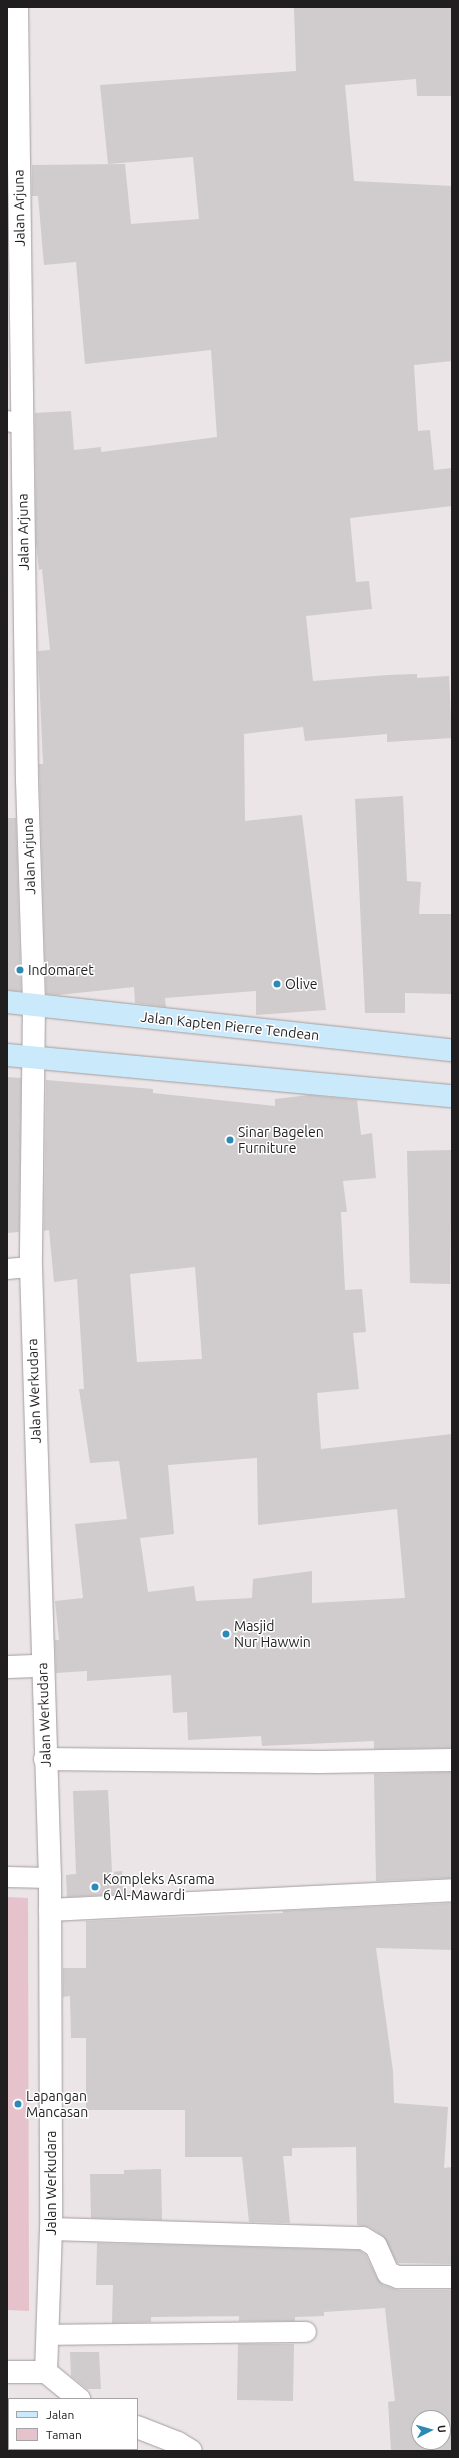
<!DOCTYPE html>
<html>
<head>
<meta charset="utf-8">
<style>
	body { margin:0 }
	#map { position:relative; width:459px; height:2458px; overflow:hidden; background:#ebe5e7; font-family:Ubuntu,sans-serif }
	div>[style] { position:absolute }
	.green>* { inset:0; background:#e6c2cd }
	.building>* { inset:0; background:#d0cbcc }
	.roads { filter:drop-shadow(0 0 1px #a39d9f) drop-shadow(0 0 1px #a39d9f) }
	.lane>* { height:20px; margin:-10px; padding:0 10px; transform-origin:10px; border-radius:10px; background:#fff }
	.street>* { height:22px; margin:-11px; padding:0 11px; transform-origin:11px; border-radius:11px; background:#fff }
	.primary>* { height:22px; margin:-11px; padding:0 11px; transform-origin:11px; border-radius:11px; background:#cae9fa }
	.dots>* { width:11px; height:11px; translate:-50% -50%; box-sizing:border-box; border:2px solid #fff; border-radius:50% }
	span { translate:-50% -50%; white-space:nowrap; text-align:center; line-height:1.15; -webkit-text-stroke:3px #fff; paint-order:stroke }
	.street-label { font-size:14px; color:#201e1f }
	.poi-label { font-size:14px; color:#201e1f }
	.left { translate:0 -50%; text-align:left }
	.frame { position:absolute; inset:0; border:8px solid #201e1f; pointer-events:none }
	.legend { position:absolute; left:8px; top:2398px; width:130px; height:52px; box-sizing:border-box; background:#fff; border:1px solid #a6a5a5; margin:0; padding:5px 7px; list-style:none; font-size:12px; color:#201e1f }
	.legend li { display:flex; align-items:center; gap:8px; height:20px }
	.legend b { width:20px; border:1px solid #a6a5a5 }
	.north { position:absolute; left:411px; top:2410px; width:40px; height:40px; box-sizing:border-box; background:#fff; border:1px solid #a6a5a5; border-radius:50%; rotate:84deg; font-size:11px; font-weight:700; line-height:16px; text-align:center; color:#201e1f }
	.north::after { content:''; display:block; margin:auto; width:14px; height:18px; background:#2d8ab6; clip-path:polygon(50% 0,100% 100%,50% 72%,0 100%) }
</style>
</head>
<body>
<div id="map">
	<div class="green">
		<div style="clip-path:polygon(7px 1897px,28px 1898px,29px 2311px,7px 2310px)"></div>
	</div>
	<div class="building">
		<div style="clip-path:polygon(294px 7px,452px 7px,452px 96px,417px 96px,416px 79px,345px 85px,354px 181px,452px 186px,452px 361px,414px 365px,418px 431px,430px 430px,434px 470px,452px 468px,452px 506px,350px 518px,356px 582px,369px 581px,372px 609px,306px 616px,313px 681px,388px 675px,417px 674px,417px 678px,449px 676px,452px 738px,387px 742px,387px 734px,305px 741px,303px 727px,244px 734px,245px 821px,302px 815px,326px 1010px,256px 1015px,256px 991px,165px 998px,166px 1007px,135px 1003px,134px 987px,58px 995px,46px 994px,39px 764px,43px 764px,38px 651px,50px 650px,42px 569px,39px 570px,36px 543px,35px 413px,71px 411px,74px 450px,101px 447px,101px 452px,217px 437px,211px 350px,85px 364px,76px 262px,44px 265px,38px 196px,32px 196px,32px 165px,125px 164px,131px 224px,199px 219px,193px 157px,108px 164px,100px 85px,296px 71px)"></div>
		<div style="clip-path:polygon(403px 796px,407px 881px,421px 882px,419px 914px,452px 914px,452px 994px,405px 993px,405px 1013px,365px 1013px,355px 799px)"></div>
		<div style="clip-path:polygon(7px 818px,16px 818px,21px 991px,7px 990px)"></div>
		<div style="clip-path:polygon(7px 1077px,21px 1078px,19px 1232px,7px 1233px)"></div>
		<div style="clip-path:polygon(evenodd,46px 1080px,153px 1089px,153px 1093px,275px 1106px,275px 1099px,309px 1095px,357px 1100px,361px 1135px,372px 1133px,376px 1178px,343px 1181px,347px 1212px,341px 1212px,345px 1290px,362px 1289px,366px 1332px,353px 1333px,359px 1389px,317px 1393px,321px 1449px,452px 1434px,452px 1748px,374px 1749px,374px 1741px,262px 1746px,261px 1736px,188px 1740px,187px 1712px,173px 1713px,171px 1675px,87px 1681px,87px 1671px,56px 1673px,55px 1640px,59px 1640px,55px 1601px,83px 1598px,75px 1524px,127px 1519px,119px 1461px,90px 1463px,79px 1389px,84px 1389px,77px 1279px,54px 1282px,49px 1230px,44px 1231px,46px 1080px,195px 1267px,202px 1359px,137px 1362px,130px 1274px,195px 1267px,46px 1080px,257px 1458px,258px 1525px,397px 1509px,405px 1598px,312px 1603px,312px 1571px,253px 1579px,252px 1598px,196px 1601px,194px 1586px,148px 1592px,140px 1538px,174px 1534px,168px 1465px,257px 1458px)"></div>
		<div style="clip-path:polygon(452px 1150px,450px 1284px,410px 1283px,407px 1151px)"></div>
		<div style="clip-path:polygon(452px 1772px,452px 1878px,376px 1881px,374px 1774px)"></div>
		<div style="clip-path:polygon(108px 1790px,112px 1872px,122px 1871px,124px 1894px,67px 1897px,66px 1875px,76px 1874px,73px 1791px)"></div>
		<div style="clip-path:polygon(452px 1903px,452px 1950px,376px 1948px,393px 2071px,394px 2103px,448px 2107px,444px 2168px,452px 2167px,452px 2264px,397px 2263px,383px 2236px,369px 2227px,357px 2225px,356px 2147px,292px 2148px,292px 2156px,283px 2156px,290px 2223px,249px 2222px,242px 2157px,185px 2157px,185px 2110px,86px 2110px,86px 2038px,71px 2038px,70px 1996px,63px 1997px,63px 1968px,86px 1968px,86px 1921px,283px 1913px,283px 1911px)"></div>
		<div style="clip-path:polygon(161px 2169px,162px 2220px,91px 2218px,90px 2174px,124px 2174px,124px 2170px)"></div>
		<div style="clip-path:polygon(evenodd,97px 2243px,359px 2250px,366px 2255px,377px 2278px,383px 2285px,398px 2290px,452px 2290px,452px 2451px,391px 2451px,388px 2402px,395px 2401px,385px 2308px,324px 2312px,324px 2316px,295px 2317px,295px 2321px,239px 2321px,239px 2316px,151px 2317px,151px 2322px,112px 2323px,113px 2285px,96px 2285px,97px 2243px,419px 2418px,443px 2418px,443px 2442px,419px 2442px,419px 2418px)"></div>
		<div style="clip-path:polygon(238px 2344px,294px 2344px,293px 2401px,237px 2400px)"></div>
		<div style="clip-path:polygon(70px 2352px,99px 2352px,101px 2389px,87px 2389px,71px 2376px)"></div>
	</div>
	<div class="roads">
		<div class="lane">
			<div style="left:7px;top:421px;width:15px;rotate:11deg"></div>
			<div style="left:7px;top:1269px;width:24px;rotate:-5deg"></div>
			<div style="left:7px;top:1877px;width:43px;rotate:1.3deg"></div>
			<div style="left:47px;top:2335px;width:259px;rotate:-0.7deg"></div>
		</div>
		<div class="street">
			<div style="left:17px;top:7px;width:773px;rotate:89.26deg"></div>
			<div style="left:27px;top:780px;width:225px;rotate:88.2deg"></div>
			<div style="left:34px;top:1005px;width:262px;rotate:90.7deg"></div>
			<div style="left:31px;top:1267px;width:611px;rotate:88.22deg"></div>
			<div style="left:50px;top:1878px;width:351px;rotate:89.8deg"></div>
			<div style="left:51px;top:2229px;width:143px;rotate:92deg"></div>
			<div style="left:7px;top:1667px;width:36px;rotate:-2deg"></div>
			<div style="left:45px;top:1759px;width:275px;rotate:0.6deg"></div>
			<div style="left:320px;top:1762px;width:132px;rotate:-0.9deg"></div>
			<div style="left:50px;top:1910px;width:402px;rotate:-2.8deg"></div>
			<div style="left:51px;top:2229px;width:312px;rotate:1.7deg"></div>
			<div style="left:363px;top:2238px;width:15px;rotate:32deg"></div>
			<div style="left:376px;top:2246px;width:30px;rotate:66deg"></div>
			<div style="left:388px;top:2273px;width:11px;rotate:22deg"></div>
			<div style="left:398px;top:2277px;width:54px"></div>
			<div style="left:7px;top:2372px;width:39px"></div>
			<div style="left:46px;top:2372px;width:43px;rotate:39.3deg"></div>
			<div style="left:137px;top:2427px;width:44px;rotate:21.3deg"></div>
			<div style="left:178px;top:2443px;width:15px;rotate:32deg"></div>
		</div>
		<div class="primary">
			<div style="left:7px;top:1002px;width:448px;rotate:6.2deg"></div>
			<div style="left:7px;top:1055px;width:447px;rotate:5.3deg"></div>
		</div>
	</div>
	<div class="dots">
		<div style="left:20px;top:970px;background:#2d8ab6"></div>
		<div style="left:277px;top:984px;background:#2d8ab6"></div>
		<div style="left:230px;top:1140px;background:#2d8ab6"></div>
		<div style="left:226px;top:1634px;background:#2d8ab6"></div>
		<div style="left:95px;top:1887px;background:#2d8ab6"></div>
		<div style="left:18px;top:2104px;background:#2d8ab6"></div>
	</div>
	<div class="street-label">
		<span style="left:19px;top:208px;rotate:-91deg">Jalan Arjuna</span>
		<span style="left:23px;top:532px;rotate:-91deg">Jalan Arjuna</span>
		<span style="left:29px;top:856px;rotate:-92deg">Jalan Arjuna</span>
		<span style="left:230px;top:1026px;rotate:6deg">Jalan Kapten Pierre Tendean</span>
		<span style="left:34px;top:1391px;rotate:-92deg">Jalan Werkudara</span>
		<span style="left:44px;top:1715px;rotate:-92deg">Jalan Werkudara</span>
		<span style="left:51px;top:2183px;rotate:-90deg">Jalan Werkudara</span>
	</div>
	<div class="poi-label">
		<span class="left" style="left:28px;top:970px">Indomaret</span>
		<span class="left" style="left:285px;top:984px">Olive</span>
		<span class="left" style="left:238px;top:1140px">Sinar Bagelen<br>Furniture</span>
		<span class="left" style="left:234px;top:1634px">Masjid<br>Nur Hawwin</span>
		<span class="left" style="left:103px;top:1887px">Kompleks Asrama<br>6 Al-Mawardi</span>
		<span class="left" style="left:26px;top:2104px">Lapangan<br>Mancasan</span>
	</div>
	<div class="frame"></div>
	<ul class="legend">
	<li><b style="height:5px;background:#cae9fa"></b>Jalan</li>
	<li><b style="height:11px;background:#e6c2cd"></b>Taman</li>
	</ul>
	<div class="north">U</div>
</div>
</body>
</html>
